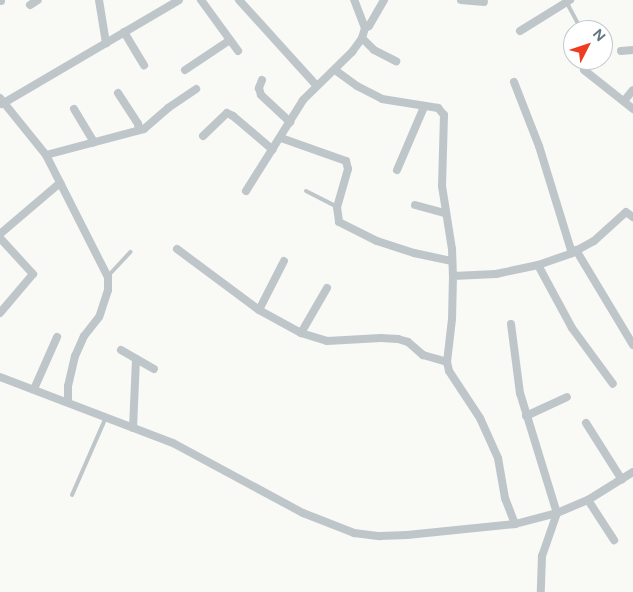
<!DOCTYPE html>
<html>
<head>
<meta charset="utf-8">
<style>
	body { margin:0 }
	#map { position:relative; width:633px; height:592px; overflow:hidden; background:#f9f9f6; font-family:Figtree,sans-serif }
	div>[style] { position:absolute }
	.lane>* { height:4px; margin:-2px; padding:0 2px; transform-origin:2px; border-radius:2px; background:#bfc6c9 }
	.street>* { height:8px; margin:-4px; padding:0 4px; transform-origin:4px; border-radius:4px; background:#bfc6c9 }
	span { translate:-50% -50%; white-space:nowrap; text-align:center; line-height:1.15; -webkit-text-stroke:5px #fff; paint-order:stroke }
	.north { position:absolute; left:563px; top:20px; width:50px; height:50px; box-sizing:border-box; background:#fff; border:1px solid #c0c9cd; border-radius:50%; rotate:49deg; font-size:14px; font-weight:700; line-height:20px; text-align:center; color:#627883 }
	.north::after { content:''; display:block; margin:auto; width:18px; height:22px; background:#ee3b21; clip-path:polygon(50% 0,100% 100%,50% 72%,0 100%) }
</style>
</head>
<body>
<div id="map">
	<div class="lane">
		<div style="left:567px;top:3px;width:27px;rotate:62deg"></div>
		<div style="left:306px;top:191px;width:35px;rotate:27deg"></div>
		<div style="left:108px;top:276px;width:33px;rotate:-47deg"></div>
		<div style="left:72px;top:495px;width:85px;rotate:-66.4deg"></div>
	</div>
	<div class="street">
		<div style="left:1px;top:0;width:1px;rotate:90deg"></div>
		<div style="left:99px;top:0;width:44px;rotate:80.8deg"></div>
		<div style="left:201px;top:0;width:63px;rotate:54deg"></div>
		<div style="left:239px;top:0;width:115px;rotate:47.8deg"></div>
		<div style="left:461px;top:0;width:23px;rotate:5deg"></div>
		<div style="left:30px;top:5px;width:9px;rotate:-32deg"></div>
		<div style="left:365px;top:28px;width:4px;rotate:-27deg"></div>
		<div style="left:369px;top:26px;width:30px;rotate:-60deg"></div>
		<div style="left:520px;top:31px;width:59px;rotate:-31.8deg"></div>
		<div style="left:124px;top:32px;width:39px;rotate:59deg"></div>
		<div style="left:362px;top:38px;width:17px;rotate:45deg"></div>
		<div style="left:374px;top:50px;width:25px;rotate:27deg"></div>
		<div style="left:621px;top:51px;width:12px;rotate:-5deg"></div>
		<div style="left:185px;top:70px;width:54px;rotate:-33.7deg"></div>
		<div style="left:335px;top:70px;width:27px;rotate:36deg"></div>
		<div style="left:357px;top:86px;width:28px;rotate:27deg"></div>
		<div style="left:382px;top:99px;width:57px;rotate:9.1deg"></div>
		<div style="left:438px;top:108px;width:9px;rotate:49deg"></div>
		<div style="left:444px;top:115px;width:71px;rotate:91.6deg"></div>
		<div style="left:442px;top:186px;width:64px;rotate:81deg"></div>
		<div style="left:452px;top:249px;width:27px;rotate:88deg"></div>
		<div style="left:453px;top:276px;width:43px;rotate:91.3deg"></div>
		<div style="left:452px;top:319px;width:43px;rotate:96.6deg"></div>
		<div style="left:447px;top:362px;width:9px;rotate:77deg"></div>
		<div style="left:449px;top:371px;width:56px;rotate:56.6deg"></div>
		<div style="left:480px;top:418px;width:44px;rotate:65.8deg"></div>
		<div style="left:498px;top:458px;width:41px;rotate:80.1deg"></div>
		<div style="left:505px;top:498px;width:28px;rotate:69deg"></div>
		<div style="left:584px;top:70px;width:63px;rotate:38.5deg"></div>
		<div style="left:262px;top:80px;width:9px;rotate:111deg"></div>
		<div style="left:259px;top:88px;width:7px;rotate:74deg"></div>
		<div style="left:261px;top:95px;width:40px;rotate:43deg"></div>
		<div style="left:514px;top:82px;width:69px;rotate:68.7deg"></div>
		<div style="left:539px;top:146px;width:112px;rotate:72.9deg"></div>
		<div style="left:118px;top:93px;width:37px;rotate:57deg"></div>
		<div style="left:138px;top:124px;width:6px;rotate:81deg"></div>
		<div style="left:0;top:98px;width:73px;rotate:51.1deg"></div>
		<div style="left:46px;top:155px;width:137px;rotate:63.1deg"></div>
		<div style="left:108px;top:277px;width:13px;rotate:90deg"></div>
		<div style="left:108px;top:290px;width:28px;rotate:108deg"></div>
		<div style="left:99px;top:317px;width:24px;rotate:128deg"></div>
		<div style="left:84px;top:336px;width:22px;rotate:114deg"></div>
		<div style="left:75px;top:356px;width:31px;rotate:103deg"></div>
		<div style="left:68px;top:386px;width:16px;rotate:90deg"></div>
		<div style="left:624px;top:101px;width:14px;rotate:-51deg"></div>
		<div style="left:2px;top:104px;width:205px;rotate:-30.4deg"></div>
		<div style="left:74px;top:109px;width:39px;rotate:59deg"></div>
		<div style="left:203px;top:136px;width:33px;rotate:-44deg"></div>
		<div style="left:227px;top:113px;width:7px;rotate:27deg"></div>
		<div style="left:233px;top:116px;width:52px;rotate:40.4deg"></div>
		<div style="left:281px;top:138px;width:69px;rotate:19.5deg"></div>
		<div style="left:346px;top:161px;width:8px;rotate:76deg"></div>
		<div style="left:348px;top:169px;width:40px;rotate:106deg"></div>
		<div style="left:337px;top:207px;width:15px;rotate:82deg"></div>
		<div style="left:339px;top:222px;width:42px;rotate:26.6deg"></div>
		<div style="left:377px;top:241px;width:39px;rotate:18deg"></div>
		<div style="left:414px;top:253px;width:39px;rotate:12deg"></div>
		<div style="left:46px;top:155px;width:101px;rotate:-14.9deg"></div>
		<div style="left:144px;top:129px;width:32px;rotate:-41deg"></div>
		<div style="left:168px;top:108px;width:34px;rotate:-34deg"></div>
		<div style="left:397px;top:170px;width:69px;rotate:-66.8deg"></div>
		<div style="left:246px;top:191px;width:107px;rotate:-57.9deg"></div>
		<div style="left:303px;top:100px;width:69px;rotate:-44.4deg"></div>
		<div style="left:352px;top:52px;width:17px;rotate:-54deg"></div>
		<div style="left:362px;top:38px;width:10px;rotate:-73deg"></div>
		<div style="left:365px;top:28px;width:30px;rotate:-111deg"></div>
		<div style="left:415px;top:205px;width:31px;rotate:15deg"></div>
		<div style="left:0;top:234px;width:79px;rotate:-40.4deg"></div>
		<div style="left:0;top:238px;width:49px;rotate:47.5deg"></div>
		<div style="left:33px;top:274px;width:51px;rotate:130.2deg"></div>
		<div style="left:177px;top:249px;width:102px;rotate:36.6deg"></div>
		<div style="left:259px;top:310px;width:48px;rotate:28.7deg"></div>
		<div style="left:301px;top:333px;width:27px;rotate:17deg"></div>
		<div style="left:327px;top:341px;width:54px;rotate:-3.2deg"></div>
		<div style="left:381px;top:338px;width:17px;rotate:3deg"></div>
		<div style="left:398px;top:339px;width:10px;rotate:17deg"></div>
		<div style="left:408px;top:342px;width:20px;rotate:41deg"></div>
		<div style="left:423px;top:355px;width:25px;rotate:16deg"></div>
		<div style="left:576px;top:250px;width:111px;rotate:59deg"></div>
		<div style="left:538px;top:265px;width:72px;rotate:61.6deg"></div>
		<div style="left:572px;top:328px;width:69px;rotate:53.8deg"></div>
		<div style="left:453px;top:276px;width:43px;rotate:-2.7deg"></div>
		<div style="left:496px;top:274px;width:43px;rotate:-12.1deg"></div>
		<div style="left:538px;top:265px;width:36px;rotate:-19deg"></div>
		<div style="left:572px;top:253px;width:25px;rotate:-29deg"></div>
		<div style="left:594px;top:241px;width:43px;rotate:-42.2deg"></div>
		<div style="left:626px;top:212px;width:9px;rotate:36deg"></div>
		<div style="left:259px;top:310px;width:55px;rotate:-63deg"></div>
		<div style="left:511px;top:324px;width:70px;rotate:82.6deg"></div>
		<div style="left:520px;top:393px;width:126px;rotate:72.9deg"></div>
		<div style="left:557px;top:513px;width:46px;rotate:109.2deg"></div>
		<div style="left:542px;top:556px;width:36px;rotate:92deg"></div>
		<div style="left:301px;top:333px;width:52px;rotate:-60deg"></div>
		<div style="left:121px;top:350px;width:38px;rotate:30deg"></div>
		<div style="left:0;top:377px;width:185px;rotate:20.9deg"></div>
		<div style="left:173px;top:443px;width:148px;rotate:28.3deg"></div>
		<div style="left:303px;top:513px;width:55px;rotate:21.4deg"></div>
		<div style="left:354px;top:533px;width:26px;rotate:7deg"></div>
		<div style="left:380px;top:536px;width:27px;rotate:-2deg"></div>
		<div style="left:407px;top:535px;width:109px;rotate:-5.8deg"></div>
		<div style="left:515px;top:524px;width:43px;rotate:-14.7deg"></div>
		<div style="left:557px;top:513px;width:34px;rotate:-23deg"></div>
		<div style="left:588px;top:500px;width:53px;rotate:-31.9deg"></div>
		<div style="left:34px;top:389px;width:57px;rotate:-66.1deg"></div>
		<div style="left:526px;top:416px;width:45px;rotate:-24.9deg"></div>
		<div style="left:586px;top:423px;width:67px;rotate:57.7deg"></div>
		<div style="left:133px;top:428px;width:69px;rotate:-87.5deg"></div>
		<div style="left:588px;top:500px;width:48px;rotate:57deg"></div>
	</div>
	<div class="north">N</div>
</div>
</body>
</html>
